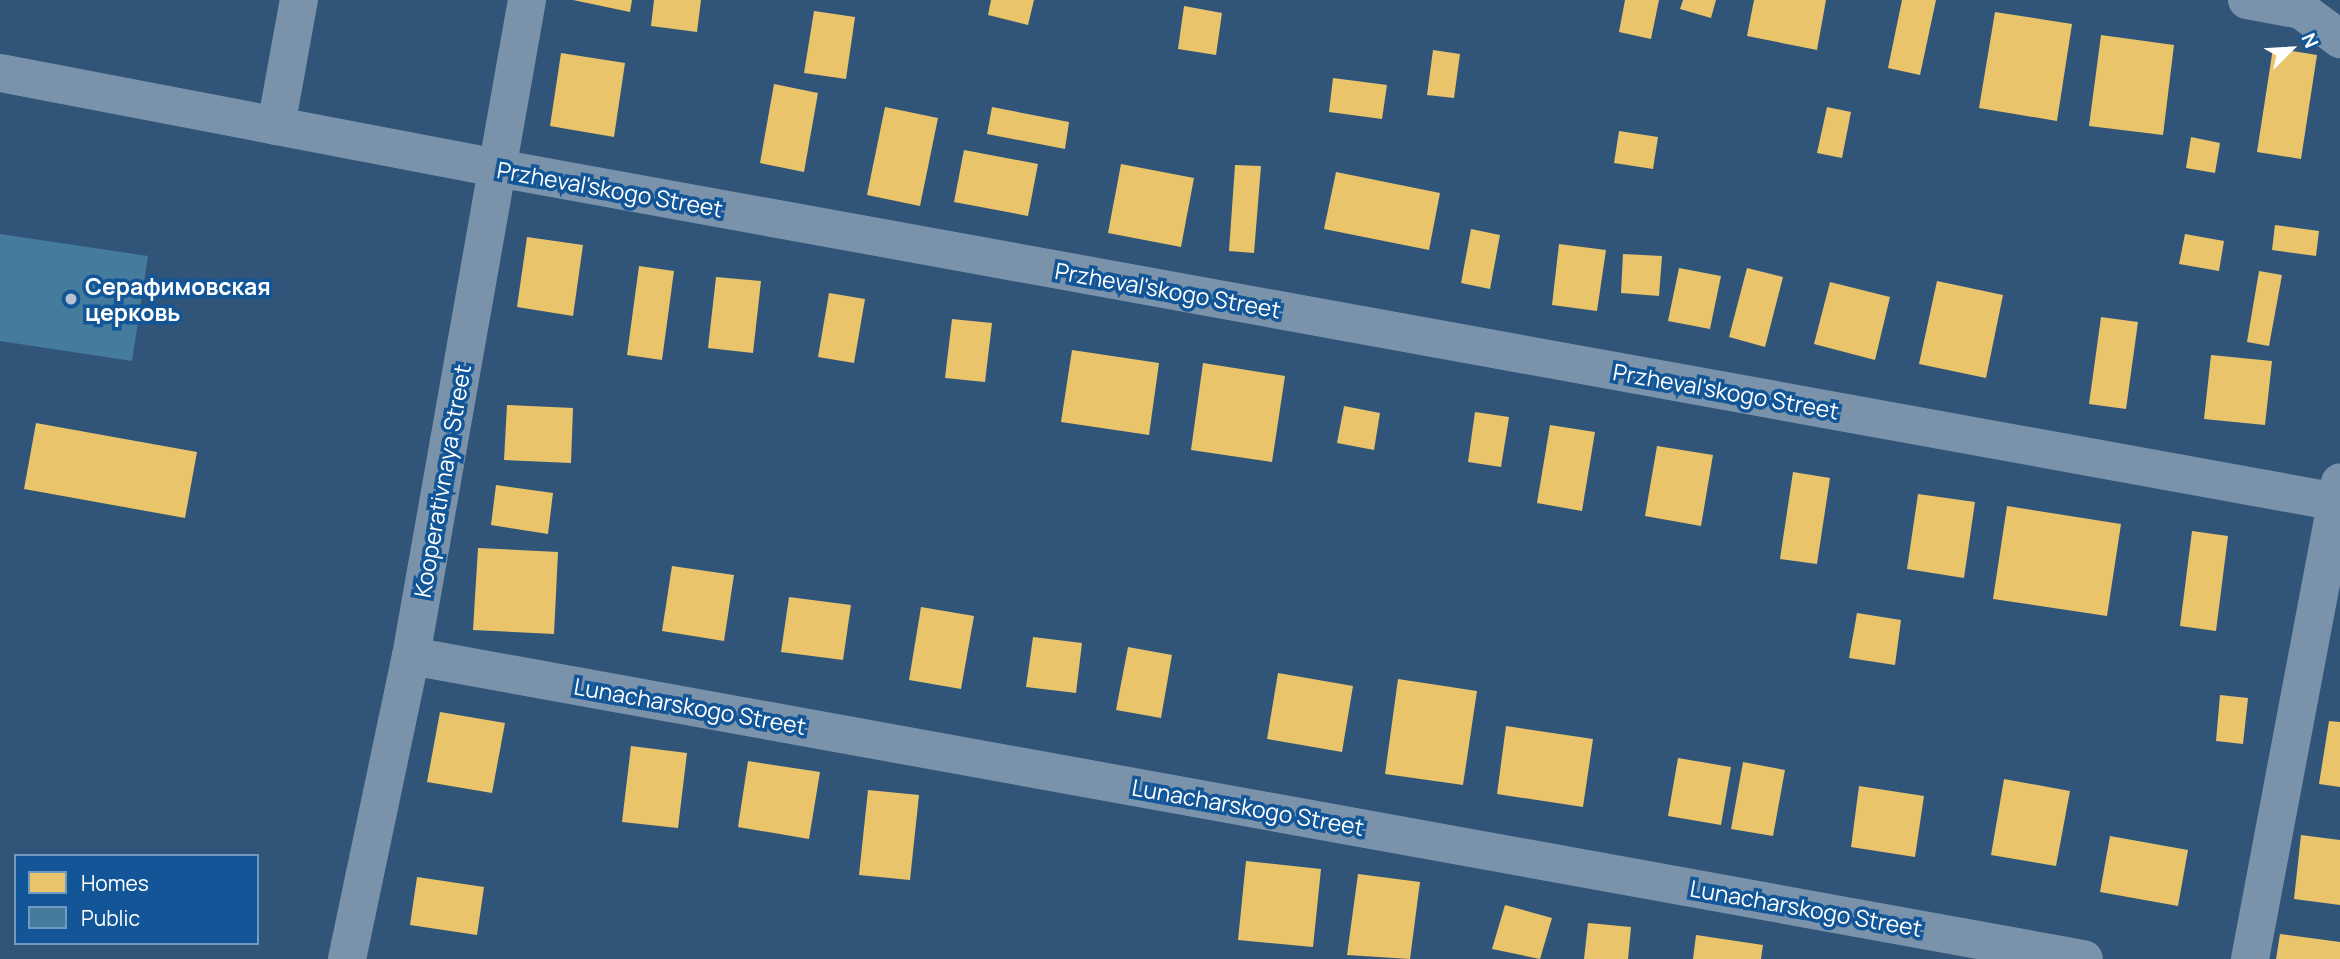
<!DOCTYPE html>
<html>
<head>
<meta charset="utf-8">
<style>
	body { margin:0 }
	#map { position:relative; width:2340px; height:959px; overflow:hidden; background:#315579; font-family:Manrope,sans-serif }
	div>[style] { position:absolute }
	.homes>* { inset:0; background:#e9c46a }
	.public>* { inset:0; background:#457b9d }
	.minor>* { height:38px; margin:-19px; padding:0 19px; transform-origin:19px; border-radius:19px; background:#7a93ab }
	.dots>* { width:19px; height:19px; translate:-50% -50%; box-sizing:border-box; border:4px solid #135697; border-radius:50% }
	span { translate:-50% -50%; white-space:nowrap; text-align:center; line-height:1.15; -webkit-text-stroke:7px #135697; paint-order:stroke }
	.street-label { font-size:23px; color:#fff }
	.poi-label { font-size:23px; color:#fff; font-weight:700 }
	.left { translate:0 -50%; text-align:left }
	.legend { position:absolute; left:14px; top:854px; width:245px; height:91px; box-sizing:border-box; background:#135697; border:2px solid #719ac1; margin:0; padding:9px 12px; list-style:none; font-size:21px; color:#fff }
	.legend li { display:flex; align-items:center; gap:14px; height:35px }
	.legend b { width:35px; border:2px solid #719ac1 }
	.north { position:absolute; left:2256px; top:14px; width:70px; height:70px; -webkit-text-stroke:5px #135697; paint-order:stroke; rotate:66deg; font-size:19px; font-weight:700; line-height:28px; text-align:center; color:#fff }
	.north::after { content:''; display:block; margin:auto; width:24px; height:32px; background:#fff; clip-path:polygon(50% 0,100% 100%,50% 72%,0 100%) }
</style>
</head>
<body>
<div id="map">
	<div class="homes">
		<div style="clip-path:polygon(573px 0,632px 0,630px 12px)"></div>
		<div style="clip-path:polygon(654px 0,701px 0,697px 32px,651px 26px)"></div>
		<div style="clip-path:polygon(991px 0,1034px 0,1028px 25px,988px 15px)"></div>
		<div style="clip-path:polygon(1625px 0,1659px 0,1651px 39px,1619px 32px)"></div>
		<div style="clip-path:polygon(1683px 0,1716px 0,1711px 18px,1680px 9px)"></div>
		<div style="clip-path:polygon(1754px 0,1826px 0,1817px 50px,1747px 36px)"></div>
		<div style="clip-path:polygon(1902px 0,1936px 0,1920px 75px,1888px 68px)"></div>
		<div style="clip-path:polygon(1184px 6px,1222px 13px,1216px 55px,1178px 49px)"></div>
		<div style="clip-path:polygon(814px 11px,855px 17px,846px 79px,804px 73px)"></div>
		<div style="clip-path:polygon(1995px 12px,2072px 24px,2057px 121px,1979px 108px)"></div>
		<div style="clip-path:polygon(2101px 35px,2174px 45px,2163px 135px,2089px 126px)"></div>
		<div style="clip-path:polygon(2273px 48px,2317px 55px,2301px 159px,2257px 152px)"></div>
		<div style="clip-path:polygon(1433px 50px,1460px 54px,1454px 98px,1427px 95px)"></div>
		<div style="clip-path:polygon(561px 53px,625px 63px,614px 137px,550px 126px)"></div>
		<div style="clip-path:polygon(1333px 78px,1387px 85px,1382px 119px,1329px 112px)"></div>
		<div style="clip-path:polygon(774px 84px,818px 93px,804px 172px,760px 163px)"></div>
		<div style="clip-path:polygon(885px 107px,938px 118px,920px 206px,867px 195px)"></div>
		<div style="clip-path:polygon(992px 107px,1069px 122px,1065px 149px,987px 134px)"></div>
		<div style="clip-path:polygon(1827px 107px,1851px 112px,1842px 158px,1817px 153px)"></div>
		<div style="clip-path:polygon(1619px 131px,1658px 137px,1653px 169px,1614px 163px)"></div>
		<div style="clip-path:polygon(2191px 137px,2220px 143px,2215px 173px,2186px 168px)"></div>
		<div style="clip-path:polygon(964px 150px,1038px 164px,1028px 216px,954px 202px)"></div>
		<div style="clip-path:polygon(1121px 164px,1194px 178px,1181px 247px,1108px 233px)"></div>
		<div style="clip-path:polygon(1235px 165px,1261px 166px,1254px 253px,1229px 251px)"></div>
		<div style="clip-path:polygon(1336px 172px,1440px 193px,1429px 250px,1324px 229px)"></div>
		<div style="clip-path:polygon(2275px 225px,2319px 231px,2316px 256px,2272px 250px)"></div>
		<div style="clip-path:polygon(1471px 229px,1500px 235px,1490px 289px,1461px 283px)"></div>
		<div style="clip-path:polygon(2185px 234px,2224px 241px,2219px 271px,2179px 264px)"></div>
		<div style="clip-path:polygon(527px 237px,583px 245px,573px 316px,517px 307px)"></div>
		<div style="clip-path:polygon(1559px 244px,1606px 250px,1597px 311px,1552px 305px)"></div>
		<div style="clip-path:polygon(1623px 254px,1662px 256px,1659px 296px,1621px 293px)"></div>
		<div style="clip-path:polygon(639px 266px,674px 271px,662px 360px,627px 355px)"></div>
		<div style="clip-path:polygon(1679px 268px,1721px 276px,1710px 329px,1668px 321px)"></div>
		<div style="clip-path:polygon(1747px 268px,1783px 277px,1765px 347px,1729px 337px)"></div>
		<div style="clip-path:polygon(2259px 271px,2282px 275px,2269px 346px,2247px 342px)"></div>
		<div style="clip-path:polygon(716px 277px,761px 281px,753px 353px,708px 348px)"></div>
		<div style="clip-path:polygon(1937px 281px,2003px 295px,1986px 378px,1919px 364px)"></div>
		<div style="clip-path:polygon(1830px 282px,1890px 297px,1875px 360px,1814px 344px)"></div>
		<div style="clip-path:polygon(829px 293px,865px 299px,854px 363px,818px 357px)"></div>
		<div style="clip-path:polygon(2101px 317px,2138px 322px,2126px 409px,2089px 404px)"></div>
		<div style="clip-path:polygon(952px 319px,992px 323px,985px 382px,945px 378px)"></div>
		<div style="clip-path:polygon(1072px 350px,1159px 363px,1149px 435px,1061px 422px)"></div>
		<div style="clip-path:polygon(2211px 355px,2272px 361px,2265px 425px,2204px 419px)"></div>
		<div style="clip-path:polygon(1203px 363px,1285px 376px,1272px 462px,1191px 450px)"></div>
		<div style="clip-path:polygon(507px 405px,573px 408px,571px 463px,504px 460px)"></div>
		<div style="clip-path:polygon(1344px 406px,1380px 413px,1374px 450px,1337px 443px)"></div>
		<div style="clip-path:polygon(1475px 412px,1509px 417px,1501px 467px,1468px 462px)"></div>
		<div style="clip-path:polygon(36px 423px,197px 452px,185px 518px,24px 489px)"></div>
		<div style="clip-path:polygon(1550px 425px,1595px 432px,1582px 511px,1537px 503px)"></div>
		<div style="clip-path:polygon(1657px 446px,1713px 455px,1701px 526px,1645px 516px)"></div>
		<div style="clip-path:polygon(1793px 472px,1830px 478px,1817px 564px,1780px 559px)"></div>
		<div style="clip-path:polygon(496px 485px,553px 493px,548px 534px,491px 525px)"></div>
		<div style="clip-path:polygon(1918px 494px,1975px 502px,1964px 578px,1907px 569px)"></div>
		<div style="clip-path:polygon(2007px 506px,2121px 524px,2107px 616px,1993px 599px)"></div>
		<div style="clip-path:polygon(2192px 531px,2228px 536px,2216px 631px,2180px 626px)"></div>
		<div style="clip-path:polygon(478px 548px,558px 552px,554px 634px,473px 630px)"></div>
		<div style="clip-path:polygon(672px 566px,734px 575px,724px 641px,662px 631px)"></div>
		<div style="clip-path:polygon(789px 597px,851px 605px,843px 660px,781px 652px)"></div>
		<div style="clip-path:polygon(921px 607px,974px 616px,961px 689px,909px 680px)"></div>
		<div style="clip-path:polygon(1857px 613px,1901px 620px,1895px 665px,1849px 658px)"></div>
		<div style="clip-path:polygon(1033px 637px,1082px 643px,1076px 693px,1026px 687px)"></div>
		<div style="clip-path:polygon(1128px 647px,1172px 655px,1161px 718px,1116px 710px)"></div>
		<div style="clip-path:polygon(1278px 673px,1353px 686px,1342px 752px,1267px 739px)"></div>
		<div style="clip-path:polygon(1398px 679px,1477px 691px,1463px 785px,1385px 774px)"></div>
		<div style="clip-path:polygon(2220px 695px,2248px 698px,2243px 744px,2216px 741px)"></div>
		<div style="clip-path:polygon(440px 712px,505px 723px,492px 793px,427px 782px)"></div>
		<div style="clip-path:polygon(2329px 721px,2340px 722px,2340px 787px,2319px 784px)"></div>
		<div style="clip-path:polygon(1506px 726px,1593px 739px,1583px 807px,1497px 794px)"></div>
		<div style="clip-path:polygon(631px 746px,687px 753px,678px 828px,622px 822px)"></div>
		<div style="clip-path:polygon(1678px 758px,1731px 767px,1721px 825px,1668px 816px)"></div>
		<div style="clip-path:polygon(748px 761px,820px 772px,809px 839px,738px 827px)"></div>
		<div style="clip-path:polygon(1743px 762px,1785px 770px,1773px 836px,1731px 829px)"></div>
		<div style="clip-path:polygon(2004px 779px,2070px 791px,2056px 866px,1991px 855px)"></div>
		<div style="clip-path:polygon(1859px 786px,1924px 796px,1915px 857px,1851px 847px)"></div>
		<div style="clip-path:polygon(868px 790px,919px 795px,910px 880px,859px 875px)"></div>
		<div style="clip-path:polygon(2301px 835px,2340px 840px,2340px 905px,2294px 899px)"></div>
		<div style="clip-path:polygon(2110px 836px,2188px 850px,2178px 906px,2100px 892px)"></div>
		<div style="clip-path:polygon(1246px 861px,1321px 869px,1313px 947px,1238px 940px)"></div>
		<div style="clip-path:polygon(1358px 874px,1420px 882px,1410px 959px,1347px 955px)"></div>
		<div style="clip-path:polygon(417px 877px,484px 887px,477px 935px,410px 925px)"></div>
		<div style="clip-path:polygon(1505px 905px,1552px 918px,1540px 959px,1492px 949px)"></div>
		<div style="clip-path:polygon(1588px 923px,1631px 927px,1628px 959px,1584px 959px)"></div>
		<div style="clip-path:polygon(2280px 934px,2340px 942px,2340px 959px,2276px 959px)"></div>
		<div style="clip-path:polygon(1696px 935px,1763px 945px,1761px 959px,1693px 959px)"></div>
	</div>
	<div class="public">
		<div style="clip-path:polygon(0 234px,148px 256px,132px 361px,0 341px)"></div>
	</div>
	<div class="minor">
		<div style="left:2247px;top:0;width:55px;rotate:10.5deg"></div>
		<div style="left:2301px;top:10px;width:49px;rotate:36.6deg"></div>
		<div style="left:0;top:73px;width:506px;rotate:10.82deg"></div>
		<div style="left:497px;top:168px;width:1870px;rotate:10.29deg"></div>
		<div style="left:276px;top:126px;width:128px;rotate:-79.7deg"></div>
		<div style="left:411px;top:656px;width:1700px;rotate:10.27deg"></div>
		<div style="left:347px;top:959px;width:310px;rotate:-78.1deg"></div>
		<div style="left:411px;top:656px;width:666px;rotate:-79.97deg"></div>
		<div style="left:2250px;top:959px;width:485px;rotate:-79.3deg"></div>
	</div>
	<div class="dots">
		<div style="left:71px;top:299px;background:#b7c4d0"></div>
	</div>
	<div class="street-label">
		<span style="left:610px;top:189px;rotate:10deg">Przheval'skogo Street</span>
		<span style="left:1168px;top:290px;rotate:10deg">Przheval'skogo Street</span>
		<span style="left:1726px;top:391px;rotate:10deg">Przheval'skogo Street</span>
		<span style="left:442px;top:481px;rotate:-80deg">Kooperativnaya Street</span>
		<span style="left:690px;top:706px;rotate:10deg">Lunacharskogo Street</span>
		<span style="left:1248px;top:807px;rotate:10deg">Lunacharskogo Street</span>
		<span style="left:1806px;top:908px;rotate:10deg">Lunacharskogo Street</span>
	</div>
	<div class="poi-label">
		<span class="left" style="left:85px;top:299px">Серафимовская<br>церковь</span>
	</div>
	<ul class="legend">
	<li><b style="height:19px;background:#e9c46a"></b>Homes</li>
	<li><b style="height:19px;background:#457b9d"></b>Public</li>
	</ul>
	<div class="north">N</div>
</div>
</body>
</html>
